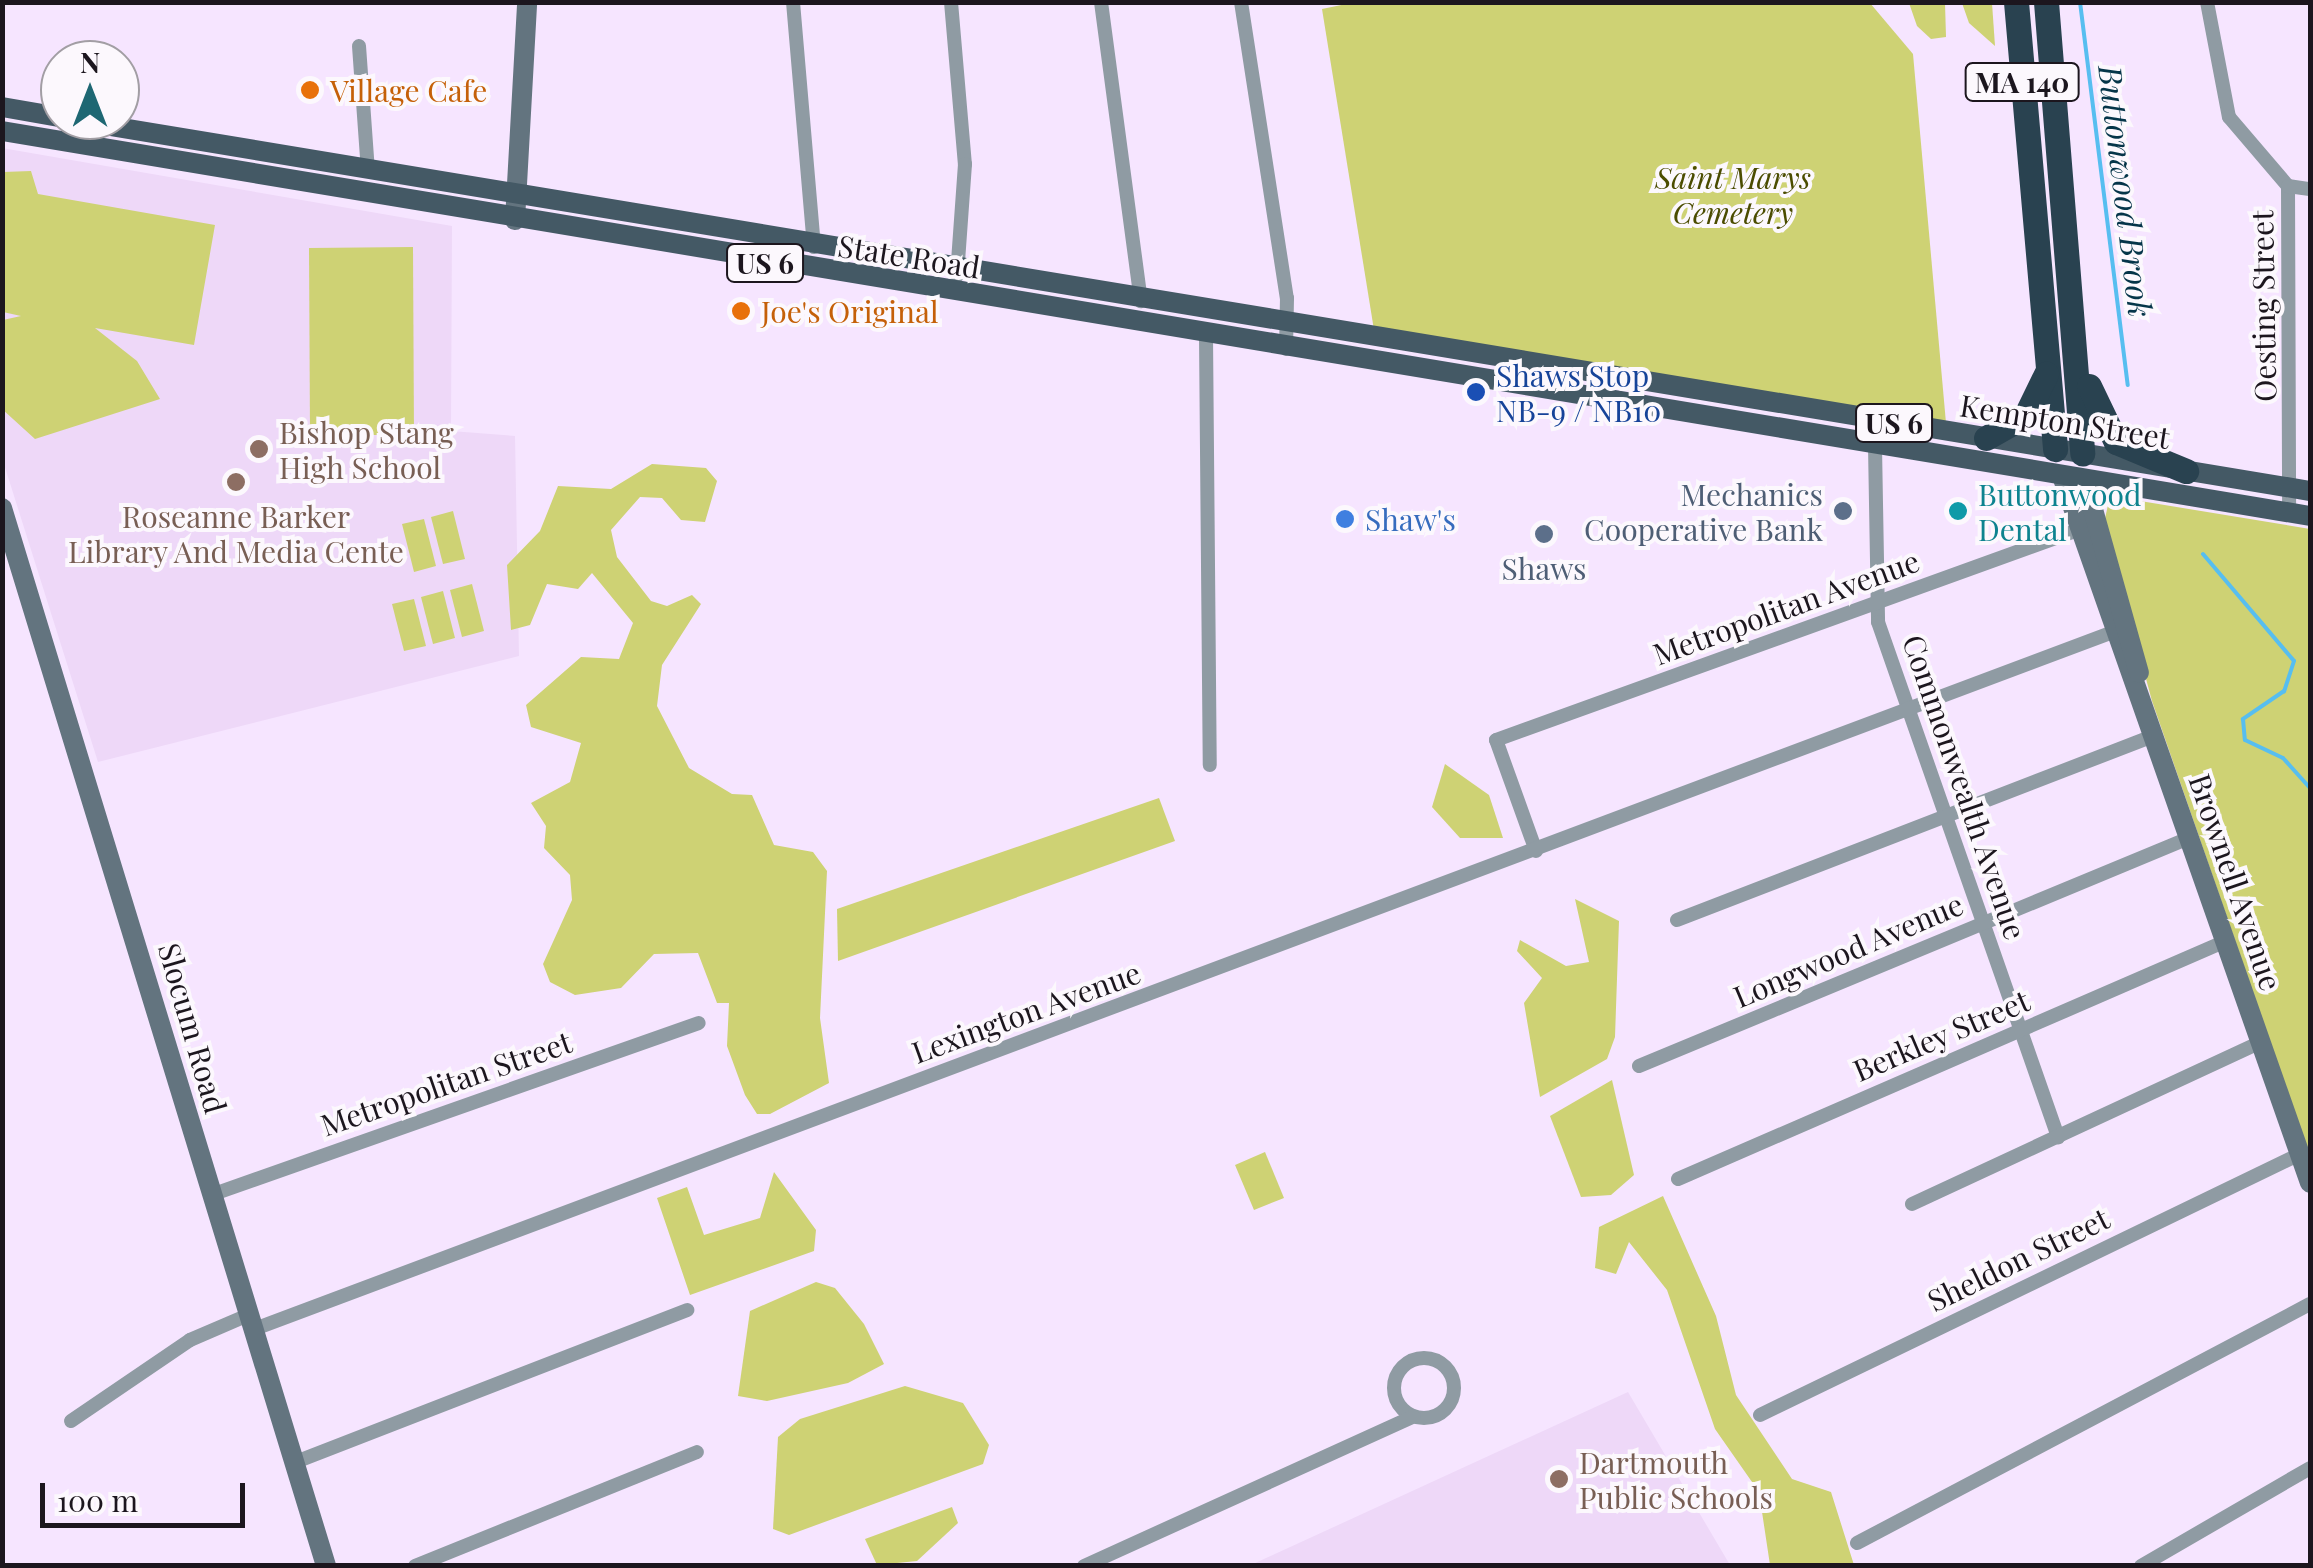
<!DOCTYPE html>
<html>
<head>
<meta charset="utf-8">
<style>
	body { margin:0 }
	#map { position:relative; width:2313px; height:1568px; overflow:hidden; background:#f6e5ff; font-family:"Playfair Display",serif }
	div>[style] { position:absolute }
	.built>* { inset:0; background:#eed8f8 }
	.green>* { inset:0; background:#ced274 }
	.stream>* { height:4px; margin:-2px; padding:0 2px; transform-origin:2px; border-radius:2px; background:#57bef0 }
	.street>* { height:14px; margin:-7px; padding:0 7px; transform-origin:7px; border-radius:7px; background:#8f9ba3 }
	.street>.ring { margin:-7px; padding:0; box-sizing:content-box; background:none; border:14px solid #8f9ba3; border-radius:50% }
	.secondary>* { height:20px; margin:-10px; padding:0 10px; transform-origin:10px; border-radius:10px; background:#63747f }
	.primary>* { height:20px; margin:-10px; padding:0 10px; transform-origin:10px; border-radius:10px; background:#445965 }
	.highway>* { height:25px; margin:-12.5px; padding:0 12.5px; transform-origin:12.5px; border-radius:12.5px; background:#294250 }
	.dots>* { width:28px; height:28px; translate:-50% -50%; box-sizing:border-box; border:5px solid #fcf8fd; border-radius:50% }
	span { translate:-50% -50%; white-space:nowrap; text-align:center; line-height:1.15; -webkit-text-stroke:8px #fcf8fd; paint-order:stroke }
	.shield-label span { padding:2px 8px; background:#fcf8fd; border:2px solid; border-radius:8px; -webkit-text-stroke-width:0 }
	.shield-label { font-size:28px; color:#1c161e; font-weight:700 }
	.food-label { font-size:30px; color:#c56008 }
	.left { translate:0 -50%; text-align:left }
	.park-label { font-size:30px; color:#4b4c00; font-style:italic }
	.street-label { font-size:30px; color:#1c161e }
	.transit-label { font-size:30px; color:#164399 }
	.education-label { font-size:30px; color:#785e54 }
	.service-label { font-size:30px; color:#4e5e75 }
	.right { translate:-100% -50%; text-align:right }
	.culture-label { font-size:30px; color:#0d838f }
	.shop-label { font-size:30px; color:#366cbe }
	.water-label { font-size:32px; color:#053549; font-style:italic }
	.frame { position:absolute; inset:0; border:5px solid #1c161e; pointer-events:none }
	.north { position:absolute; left:40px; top:40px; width:100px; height:100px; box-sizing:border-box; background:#fcf8fd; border:2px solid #a29ea4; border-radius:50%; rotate:0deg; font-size:28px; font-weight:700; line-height:40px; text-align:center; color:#1c161e }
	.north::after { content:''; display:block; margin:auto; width:35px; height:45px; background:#1e6773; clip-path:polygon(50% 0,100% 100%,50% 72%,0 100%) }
	.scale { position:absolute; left:40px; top:1483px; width:205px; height:45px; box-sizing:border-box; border:5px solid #1c161e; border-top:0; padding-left:12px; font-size:30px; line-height:35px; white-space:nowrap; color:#1c161e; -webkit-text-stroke:8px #fcf8fd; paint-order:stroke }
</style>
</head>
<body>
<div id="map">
	<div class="built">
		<div style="clip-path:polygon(2px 148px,452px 226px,451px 431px,515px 436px,519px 656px,98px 762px,3px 461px)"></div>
		<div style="clip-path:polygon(1628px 1392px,1730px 1565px,1251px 1565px)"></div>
	</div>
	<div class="green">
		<div style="clip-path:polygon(1356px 2px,1870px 3px,1913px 54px,1946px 423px,1374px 330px,1322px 9px)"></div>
		<div style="clip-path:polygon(1909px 3px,1945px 3px,1946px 37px,1931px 39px,1917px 26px)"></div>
		<div style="clip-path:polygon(1962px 3px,1992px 3px,1995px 46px,1969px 23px)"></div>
		<div style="clip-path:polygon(31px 171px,38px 194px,215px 225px,194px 345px,95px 328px,137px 361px,160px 399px,35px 439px,2px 409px,3px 320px,21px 316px,3px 312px,3px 172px)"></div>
		<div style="clip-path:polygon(413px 247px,414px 435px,310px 435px,309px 248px)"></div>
		<div style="clip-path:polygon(652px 464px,706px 468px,717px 481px,705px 522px,681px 520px,662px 498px,640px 497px,611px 530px,617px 557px,651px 601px,667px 606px,692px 595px,701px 604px,662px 665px,657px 706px,689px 768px,732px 794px,752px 795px,774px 845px,813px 852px,827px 871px,820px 1018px,829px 1083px,770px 1114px,757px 1114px,745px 1095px,727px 1046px,729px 1003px,717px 1003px,698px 953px,654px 954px,621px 988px,575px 995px,550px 982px,543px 964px,572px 900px,570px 875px,544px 848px,546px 826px,531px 803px,570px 782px,581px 743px,531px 727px,526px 705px,581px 657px,619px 659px,633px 623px,592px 573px,578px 589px,547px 584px,530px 625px,511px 630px,507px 565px,540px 531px,558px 486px,611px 489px)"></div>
		<div style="clip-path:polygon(2110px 496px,2310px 529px,2310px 1157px,2152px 701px,2104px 523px)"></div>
		<div style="clip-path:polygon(453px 511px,465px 559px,443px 564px,431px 517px)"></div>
		<div style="clip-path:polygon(424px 519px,436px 566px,414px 572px,402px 524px)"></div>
		<div style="clip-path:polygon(472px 584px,484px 631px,462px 637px,450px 590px)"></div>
		<div style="clip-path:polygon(443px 591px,455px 638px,433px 644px,421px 597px)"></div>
		<div style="clip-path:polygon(414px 599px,426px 646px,404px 651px,392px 604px)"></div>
		<div style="clip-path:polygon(1445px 764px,1489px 795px,1503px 838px,1460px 838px,1432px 807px)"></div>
		<div style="clip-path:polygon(1159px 798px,1175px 841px,838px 961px,837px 909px)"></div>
		<div style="clip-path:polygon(1575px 899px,1619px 921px,1615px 1037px,1607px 1059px,1540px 1097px,1524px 1003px,1542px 978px,1517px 951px,1520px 940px,1566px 966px,1589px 962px)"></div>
		<div style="clip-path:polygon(1612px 1080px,1634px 1175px,1611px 1195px,1581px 1197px,1550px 1116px)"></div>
		<div style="clip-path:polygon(1265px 1152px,1284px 1198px,1254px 1210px,1235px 1165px)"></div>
		<div style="clip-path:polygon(774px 1172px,816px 1230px,814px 1251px,690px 1295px,657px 1198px,687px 1187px,704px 1235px,760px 1218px)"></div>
		<div style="clip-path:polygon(1663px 1196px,1716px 1316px,1736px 1395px,1792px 1479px,1831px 1492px,1854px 1565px,1770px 1565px,1759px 1492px,1715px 1429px,1667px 1290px,1629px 1242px,1616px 1274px,1595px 1268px,1599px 1227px)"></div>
		<div style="clip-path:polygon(816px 1282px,835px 1288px,864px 1324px,884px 1364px,848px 1383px,767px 1401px,738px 1396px,750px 1311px)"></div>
		<div style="clip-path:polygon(905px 1386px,963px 1403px,989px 1445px,983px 1464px,789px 1535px,773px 1529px,778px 1437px,800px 1419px)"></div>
		<div style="clip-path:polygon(952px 1507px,958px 1523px,917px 1561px,877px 1565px,865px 1539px)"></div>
	</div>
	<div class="stream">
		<div style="left:2080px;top:2px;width:386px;rotate:82.9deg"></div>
		<div style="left:2203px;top:554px;width:140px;rotate:49.6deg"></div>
		<div style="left:2294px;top:661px;width:32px;rotate:108deg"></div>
		<div style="left:2284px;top:691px;width:50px;rotate:145.7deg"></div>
		<div style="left:2243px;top:719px;width:21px;rotate:85deg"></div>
		<div style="left:2245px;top:740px;width:42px;rotate:25.3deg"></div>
		<div style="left:2283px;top:758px;width:40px;rotate:48deg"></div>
	</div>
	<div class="street">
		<div style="left:793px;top:2px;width:246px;rotate:85.1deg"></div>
		<div style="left:951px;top:2px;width:163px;rotate:85.1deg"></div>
		<div style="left:965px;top:164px;width:112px;rotate:94.1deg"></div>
		<div style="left:1101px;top:2px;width:302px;rotate:82.4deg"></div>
		<div style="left:1241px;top:2px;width:300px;rotate:81.2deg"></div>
		<div style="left:1287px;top:298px;width:51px;rotate:91.1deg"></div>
		<div style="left:2207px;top:2px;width:117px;rotate:79.2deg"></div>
		<div style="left:2229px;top:117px;width:91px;rotate:49.5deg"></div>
		<div style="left:2288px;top:186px;width:327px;rotate:89.8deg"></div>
		<div style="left:359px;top:46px;width:125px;rotate:85.9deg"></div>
		<div style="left:2288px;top:186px;width:22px;rotate:8deg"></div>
		<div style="left:1206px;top:336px;width:429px;rotate:89.5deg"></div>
		<div style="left:1875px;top:446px;width:176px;rotate:89deg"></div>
		<div style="left:1878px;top:622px;width:546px;rotate:70.73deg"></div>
		<div style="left:1536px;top:851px;width:118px;rotate:-109.8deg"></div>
		<div style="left:1496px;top:740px;width:627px;rotate:-19.85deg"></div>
		<div style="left:1677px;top:920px;width:510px;rotate:-21.13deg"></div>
		<div style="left:1639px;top:1066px;width:595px;rotate:-22.52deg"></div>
		<div style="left:1678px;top:1179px;width:597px;rotate:-23.48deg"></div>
		<div style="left:211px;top:1195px;width:517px;rotate:-19.42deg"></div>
		<div style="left:1912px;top:1204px;width:385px;rotate:-24.9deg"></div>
		<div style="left:252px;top:1330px;width:1999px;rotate:-20.56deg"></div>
		<div class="ring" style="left:1394px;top:1358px;width:46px;height:46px"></div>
		<div style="left:1760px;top:1415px;width:600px;rotate:-25.8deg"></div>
		<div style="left:71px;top:1421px;width:144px;rotate:-34.2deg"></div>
		<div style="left:190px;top:1340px;width:63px;rotate:-23.3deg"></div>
		<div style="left:293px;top:1463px;width:423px;rotate:-21.2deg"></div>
		<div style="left:1857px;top:1543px;width:512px;rotate:-27.82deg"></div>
		<div style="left:415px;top:1566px;width:304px;rotate:-22deg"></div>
		<div style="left:1084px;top:1566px;width:362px;rotate:-24.4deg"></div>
		<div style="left:2141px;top:1566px;width:195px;rotate:-30.1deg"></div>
	</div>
	<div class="secondary">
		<div style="left:515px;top:220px;width:218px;rotate:-86.8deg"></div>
		<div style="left:2062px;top:476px;width:749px;rotate:70.67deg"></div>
		<div style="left:2085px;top:481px;width:199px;rotate:74.3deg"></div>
		<div style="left:2px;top:508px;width:1106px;rotate:72.97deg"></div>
	</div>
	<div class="primary">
		<div style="left:2px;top:107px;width:59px;rotate:9.8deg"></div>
		<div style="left:74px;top:120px;width:2267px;rotate:9.42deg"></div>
		<div style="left:2px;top:131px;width:2340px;rotate:9.47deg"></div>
	</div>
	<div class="highway">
		<div style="left:2016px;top:2px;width:449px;rotate:85deg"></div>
		<div style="left:2046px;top:2px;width:453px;rotate:85.4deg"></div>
		<div style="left:2089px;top:386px;width:62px;rotate:64.3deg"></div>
		<div style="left:2116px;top:442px;width:76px;rotate:22.5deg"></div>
		<div style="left:1986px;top:438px;width:46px;rotate:-29.9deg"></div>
		<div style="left:2026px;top:415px;width:46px;rotate:-64deg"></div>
	</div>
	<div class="dots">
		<div style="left:310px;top:90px;background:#e8710a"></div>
		<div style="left:741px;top:311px;background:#e8710a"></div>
		<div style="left:1476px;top:392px;background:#1a4fb4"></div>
		<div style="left:259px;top:449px;background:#8d6e63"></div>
		<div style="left:236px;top:482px;background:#8d6e63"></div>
		<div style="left:1843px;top:511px;background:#5c6f8a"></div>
		<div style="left:1958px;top:511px;background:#0f9aa8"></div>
		<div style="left:1345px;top:519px;background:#3f7fe0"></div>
		<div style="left:1544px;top:534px;background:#5c6f8a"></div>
		<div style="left:1559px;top:1479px;background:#8d6e63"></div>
	</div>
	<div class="shield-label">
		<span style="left:2022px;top:82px">MA 140</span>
		<span style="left:765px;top:263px">US 6</span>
		<span style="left:1894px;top:423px">US 6</span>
	</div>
	<div class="food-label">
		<span class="left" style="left:330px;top:90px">Village Cafe</span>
		<span class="left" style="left:761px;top:311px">Joe's Original</span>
	</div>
	<div class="park-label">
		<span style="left:1733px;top:194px">Saint Marys<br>Cemetery</span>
	</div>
	<div class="street-label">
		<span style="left:909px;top:256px;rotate:9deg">State Road</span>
		<span style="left:2263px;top:306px;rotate:-91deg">Oesting Street</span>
		<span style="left:2065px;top:421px;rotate:9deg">Kempton Street</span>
		<span style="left:1786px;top:607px;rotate:-20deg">Metropolitan Avenue</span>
		<span style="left:1965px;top:787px;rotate:71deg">Commonwealth Avenue</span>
		<span style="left:2236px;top:882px;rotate:71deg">Brownell Avenue</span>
		<span style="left:1848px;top:950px;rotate:-23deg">Longwood Avenue</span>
		<span style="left:1026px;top:1012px;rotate:-20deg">Lexington Avenue</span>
		<span style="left:193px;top:1028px;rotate:74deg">Slocum Road</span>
		<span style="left:1941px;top:1035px;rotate:-23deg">Berkley Street</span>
		<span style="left:446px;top:1083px;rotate:-19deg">Metropolitan Street</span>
		<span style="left:2018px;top:1259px;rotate:-26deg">Sheldon Street</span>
	</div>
	<div class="transit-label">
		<span class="left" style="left:1496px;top:392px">Shaws Stop<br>NB-9 / NB10</span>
	</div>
	<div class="education-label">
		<span class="left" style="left:279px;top:449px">Bishop Stang<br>High School</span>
		<span style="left:236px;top:533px">Roseanne Barker<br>Library And Media Cente</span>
		<span class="left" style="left:1579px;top:1479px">Dartmouth<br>Public Schools</span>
	</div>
	<div class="service-label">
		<span class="right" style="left:1823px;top:511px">Mechanics<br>Cooperative Bank</span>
		<span style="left:1544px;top:568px">Shaws</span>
	</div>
	<div class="culture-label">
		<span class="left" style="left:1978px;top:511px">Buttonwood<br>Dental</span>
	</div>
	<div class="shop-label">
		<span class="left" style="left:1365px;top:519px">Shaw's</span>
	</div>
	<div class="water-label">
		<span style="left:2126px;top:191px;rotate:83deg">Buttonwood Brook</span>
	</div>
	<div class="frame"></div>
	<div class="north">N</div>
	<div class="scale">100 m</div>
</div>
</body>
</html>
